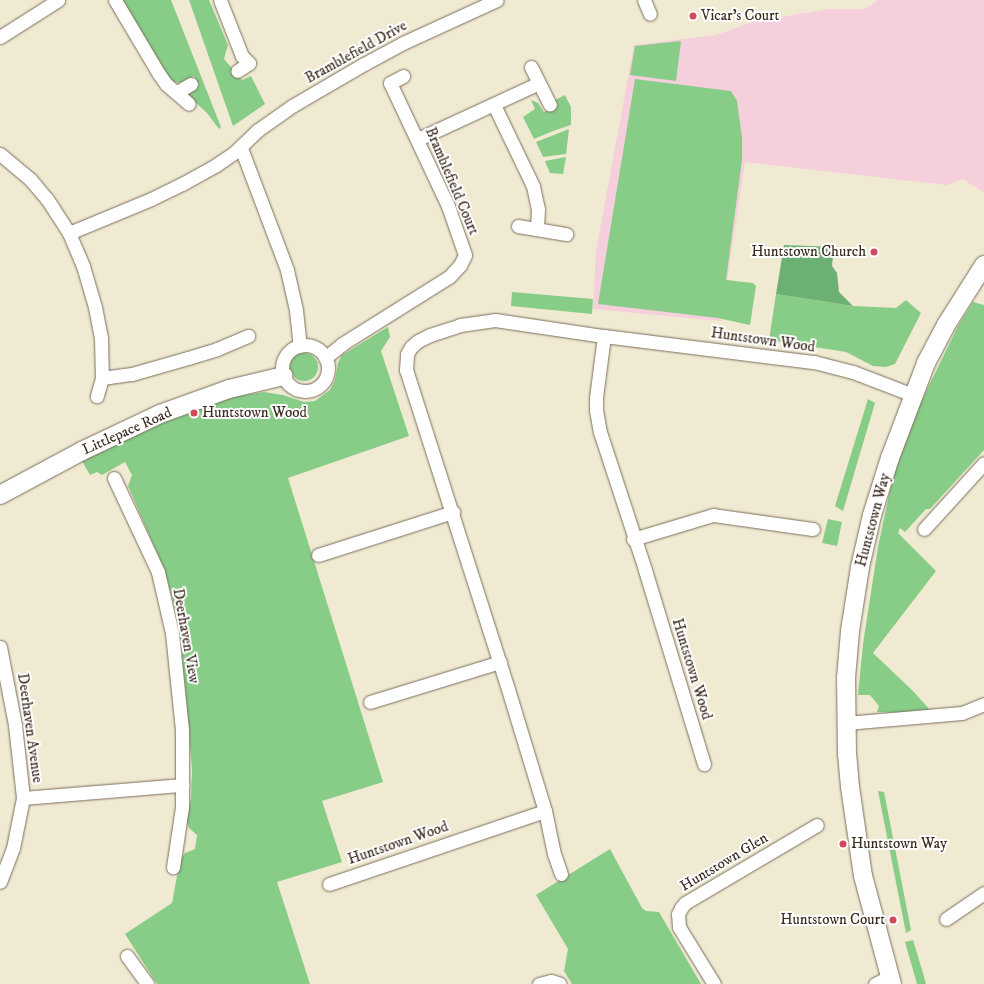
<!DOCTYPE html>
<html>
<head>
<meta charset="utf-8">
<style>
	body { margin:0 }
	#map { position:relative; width:984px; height:984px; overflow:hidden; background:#f1ead2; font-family:"IM FELL DW Pica",serif }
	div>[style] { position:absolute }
	.built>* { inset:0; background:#f5cfdb }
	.green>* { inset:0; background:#87cd88 }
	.round { border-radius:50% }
	.forest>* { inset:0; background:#6db074 }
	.roads { filter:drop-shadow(0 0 1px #7b6d5d) drop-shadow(0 0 1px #7b6d5d) }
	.street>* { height:13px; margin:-6.5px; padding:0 6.5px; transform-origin:6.5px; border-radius:6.5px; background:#fff }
	.street>.ring { margin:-6.5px; padding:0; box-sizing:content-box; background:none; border:13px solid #fff; border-radius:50% }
	.secondary>* { height:18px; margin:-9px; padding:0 9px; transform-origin:9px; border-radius:9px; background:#fff }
	.dots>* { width:11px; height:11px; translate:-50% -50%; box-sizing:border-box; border:2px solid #fff; border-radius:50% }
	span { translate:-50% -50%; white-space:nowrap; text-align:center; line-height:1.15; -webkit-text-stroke:4px #fff; paint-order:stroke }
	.poi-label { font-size:15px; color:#3b2a1e }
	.left { translate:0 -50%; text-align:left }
	.right { translate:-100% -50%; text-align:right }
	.street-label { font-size:15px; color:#3b2a1e }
</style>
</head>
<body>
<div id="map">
	<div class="built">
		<div style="clip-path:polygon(878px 0,984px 0,984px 193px,963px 179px,947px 185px,745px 162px,721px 321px,593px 309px,596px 251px,634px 45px,716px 35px,756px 21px,829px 9px,865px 9px)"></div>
	</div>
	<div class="green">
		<div style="clip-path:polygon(123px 0,171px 0,221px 127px,219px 129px,207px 113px,194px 101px,186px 91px,199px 85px,194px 76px,181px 83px,174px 82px,170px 79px,136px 27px)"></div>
		<div style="clip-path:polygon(189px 0,209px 0,228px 45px,224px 59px,242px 80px,251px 76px,265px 104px,233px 126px)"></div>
		<div style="clip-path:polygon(681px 41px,676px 81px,630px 75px,635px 46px)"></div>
		<div style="clip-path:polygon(635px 79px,731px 91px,737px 101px,742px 137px,742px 160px,726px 280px,753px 283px,756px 286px,750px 325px,718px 318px,598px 304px)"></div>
		<div style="clip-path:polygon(565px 95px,571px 107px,571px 125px,553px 131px,534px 139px,523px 117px,535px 109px,531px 100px,538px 103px,544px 112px,558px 105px,555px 100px)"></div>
		<div style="clip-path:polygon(569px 129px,566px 154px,543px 157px,536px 142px)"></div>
		<div style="clip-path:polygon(566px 157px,563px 174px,550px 173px,545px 161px)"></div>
		<div style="clip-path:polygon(512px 292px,593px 299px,592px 314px,511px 306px)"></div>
		<div style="clip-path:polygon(776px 294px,853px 306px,896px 308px,906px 300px,921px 313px,895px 364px,886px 367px,873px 366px,846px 352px,769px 340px)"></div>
		<div style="clip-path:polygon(973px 302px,984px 305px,984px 450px,930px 509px,926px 509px,905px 532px,900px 528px,898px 533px,936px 571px,873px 653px,913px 691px,930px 710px,908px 713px,877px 712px,879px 706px,870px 695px,858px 695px,863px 644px,878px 547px,896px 462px,919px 406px,958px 326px)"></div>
		<div style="clip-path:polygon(388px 327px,390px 337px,381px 351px,409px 436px,288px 478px,383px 782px,322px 801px,342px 862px,277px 882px,310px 984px,157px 984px,125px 934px,172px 903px,180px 860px,185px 853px,195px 849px,197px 835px,189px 828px,186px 820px,191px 799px,192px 769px,181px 644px,174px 605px,165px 571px,128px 486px,132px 475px,125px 462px,102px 475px,97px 472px,90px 475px,82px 461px,163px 422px,233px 397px,264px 392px,283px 395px,304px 402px,315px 401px,330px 390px,335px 380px,338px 363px,342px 355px)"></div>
		<div class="round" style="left:290px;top:353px;width:28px;height:28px"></div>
		<div style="clip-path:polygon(868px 399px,875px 403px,843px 511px,835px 506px)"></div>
		<div style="clip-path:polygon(828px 519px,842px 522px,837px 546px,822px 543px)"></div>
		<div style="clip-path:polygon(878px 791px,884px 792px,911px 930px,906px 933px)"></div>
		<div style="clip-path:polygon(610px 849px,642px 908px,646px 911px,659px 912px,701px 984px,572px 984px,564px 971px,568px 949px,536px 895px)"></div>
		<div style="clip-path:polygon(913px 940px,923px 973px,926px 984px,917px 984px,905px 942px)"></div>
	</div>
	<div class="forest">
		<div style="clip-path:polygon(784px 245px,834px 247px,832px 266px,837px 273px,839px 292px,853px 306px,776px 294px)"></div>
	</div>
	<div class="roads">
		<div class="street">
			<div style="left:115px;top:0;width:86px;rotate:59.3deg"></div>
			<div style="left:159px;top:74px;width:12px;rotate:55deg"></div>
			<div style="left:166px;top:84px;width:30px;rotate:41deg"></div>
			<div style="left:220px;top:0;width:60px;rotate:68.6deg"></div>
			<div style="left:242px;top:56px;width:10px;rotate:45deg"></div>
			<div style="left:249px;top:63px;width:14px;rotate:146deg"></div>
			<div style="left:644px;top:0;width:15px;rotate:67deg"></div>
			<div style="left:0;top:37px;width:69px;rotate:-32.5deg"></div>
			<div style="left:531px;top:67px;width:42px;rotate:63.4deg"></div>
			<div style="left:177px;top:92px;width:16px;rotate:-30deg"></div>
			<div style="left:494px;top:105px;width:90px;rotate:64.3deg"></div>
			<div style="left:533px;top:186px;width:24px;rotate:78deg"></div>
			<div style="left:538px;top:209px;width:20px;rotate:93deg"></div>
			<div style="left:418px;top:139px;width:133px;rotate:-24.8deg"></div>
			<div style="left:241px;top:148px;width:130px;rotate:69.3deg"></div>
			<div style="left:287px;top:270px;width:41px;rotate:77.3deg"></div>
			<div style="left:296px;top:310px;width:36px;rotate:84deg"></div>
			<div style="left:0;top:154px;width:39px;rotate:40deg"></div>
			<div style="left:30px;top:179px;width:26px;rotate:50deg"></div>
			<div style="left:47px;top:199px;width:40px;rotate:57.1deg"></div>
			<div style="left:69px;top:233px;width:36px;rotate:67deg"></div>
			<div style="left:83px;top:266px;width:43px;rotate:73.7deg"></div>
			<div style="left:95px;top:307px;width:32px;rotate:79deg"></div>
			<div style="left:101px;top:338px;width:40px;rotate:88.6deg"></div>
			<div style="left:102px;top:378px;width:19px;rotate:106deg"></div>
			<div style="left:518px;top:226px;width:49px;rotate:9.5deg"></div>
			<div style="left:69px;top:233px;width:89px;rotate:-22.5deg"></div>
			<div style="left:151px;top:199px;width:34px;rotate:-26deg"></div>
			<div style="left:182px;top:184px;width:39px;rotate:-29deg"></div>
			<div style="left:216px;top:165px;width:23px;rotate:-34deg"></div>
			<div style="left:235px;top:152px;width:32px;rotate:-44deg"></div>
			<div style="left:258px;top:130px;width:42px;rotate:-35.2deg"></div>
			<div style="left:292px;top:106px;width:83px;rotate:-30.3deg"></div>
			<div style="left:364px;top:64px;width:44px;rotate:-28.3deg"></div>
			<div style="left:403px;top:43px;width:103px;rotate:-24.6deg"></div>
			<div style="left:604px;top:336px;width:63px;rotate:97.4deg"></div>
			<div style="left:596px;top:398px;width:12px;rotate:90deg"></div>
			<div style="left:596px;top:410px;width:22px;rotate:80deg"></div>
			<div style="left:600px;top:432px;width:145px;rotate:71.9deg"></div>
			<div style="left:645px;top:570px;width:203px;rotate:73.1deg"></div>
			<div class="ring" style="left:282px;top:345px;width:33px;height:33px"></div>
			<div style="left:325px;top:358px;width:22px;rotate:-39deg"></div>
			<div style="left:342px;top:344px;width:126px;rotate:-32.1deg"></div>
			<div style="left:449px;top:277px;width:16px;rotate:-47deg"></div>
			<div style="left:460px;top:265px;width:11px;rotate:-63deg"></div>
			<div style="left:465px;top:255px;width:52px;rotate:-109.1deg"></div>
			<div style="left:448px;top:206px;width:136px;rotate:-115.2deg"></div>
			<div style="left:390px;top:83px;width:15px;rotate:-28deg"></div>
			<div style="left:102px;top:378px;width:30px;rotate:-8deg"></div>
			<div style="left:132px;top:374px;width:58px;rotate:-15.9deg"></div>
			<div style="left:188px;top:358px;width:30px;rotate:-17deg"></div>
			<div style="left:217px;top:349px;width:34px;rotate:-23deg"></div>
			<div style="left:114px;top:478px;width:104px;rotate:64.9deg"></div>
			<div style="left:158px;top:572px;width:63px;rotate:77.1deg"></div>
			<div style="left:172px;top:633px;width:97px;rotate:84.1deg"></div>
			<div style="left:182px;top:729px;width:78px;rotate:90deg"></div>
			<div style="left:182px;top:807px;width:61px;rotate:98.5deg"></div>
			<div style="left:924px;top:529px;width:89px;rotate:-47.7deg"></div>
			<div style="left:633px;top:539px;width:84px;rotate:-16.7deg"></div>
			<div style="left:713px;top:515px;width:101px;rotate:8deg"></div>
			<div style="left:318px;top:555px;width:142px;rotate:-17.7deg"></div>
			<div style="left:0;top:647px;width:79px;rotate:79.1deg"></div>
			<div style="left:15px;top:725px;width:73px;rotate:83.7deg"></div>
			<div style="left:23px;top:798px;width:51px;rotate:101.3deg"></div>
			<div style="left:13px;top:848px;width:36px;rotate:111deg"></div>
			<div style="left:370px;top:702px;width:136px;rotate:-17.1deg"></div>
			<div style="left:846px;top:723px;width:116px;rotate:-4.9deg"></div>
			<div style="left:962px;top:713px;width:24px;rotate:-22deg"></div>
			<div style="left:23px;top:798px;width:160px;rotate:-4.7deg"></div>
			<div style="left:561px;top:874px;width:21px;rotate:-109deg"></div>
			<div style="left:554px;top:854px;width:44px;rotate:-101.8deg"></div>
			<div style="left:545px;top:811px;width:127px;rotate:-106.9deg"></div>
			<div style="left:508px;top:689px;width:335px;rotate:-107.7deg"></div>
			<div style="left:406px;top:370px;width:16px;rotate:-86deg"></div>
			<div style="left:407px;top:354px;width:8px;rotate:-60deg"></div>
			<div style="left:411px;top:347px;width:9px;rotate:-41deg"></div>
			<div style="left:418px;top:341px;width:13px;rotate:-27deg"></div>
			<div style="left:430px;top:335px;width:32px;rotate:-18deg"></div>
			<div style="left:460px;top:325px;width:35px;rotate:-8deg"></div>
			<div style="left:495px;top:320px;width:110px;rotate:8.4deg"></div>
			<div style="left:604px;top:336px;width:212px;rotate:7.1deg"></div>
			<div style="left:814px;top:362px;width:40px;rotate:14.4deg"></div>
			<div style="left:853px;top:372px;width:64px;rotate:21deg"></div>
			<div style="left:329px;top:884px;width:228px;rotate:-18.7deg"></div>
			<div style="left:946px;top:919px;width:46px;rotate:-34.4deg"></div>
			<div style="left:127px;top:956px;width:34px;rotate:54deg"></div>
			<div style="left:539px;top:984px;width:12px;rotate:-14deg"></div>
			<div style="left:551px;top:981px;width:9px;rotate:18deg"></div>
			<div style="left:714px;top:984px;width:67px;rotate:-121.6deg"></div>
			<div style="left:679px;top:927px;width:13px;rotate:-94deg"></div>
			<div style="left:678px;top:914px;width:7px;rotate:-63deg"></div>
			<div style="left:681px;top:908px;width:6px;rotate:-51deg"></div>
			<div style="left:685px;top:903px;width:153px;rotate:-30.6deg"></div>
			<div style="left:875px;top:984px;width:16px;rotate:-27deg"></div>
		</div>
		<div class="secondary">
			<div style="left:0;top:495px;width:93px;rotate:-28.2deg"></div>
			<div style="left:82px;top:451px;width:86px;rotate:-25.4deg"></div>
			<div style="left:160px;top:414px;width:73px;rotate:-19.9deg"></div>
			<div style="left:229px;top:389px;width:56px;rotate:-13.5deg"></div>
			<div style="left:892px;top:984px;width:112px;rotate:-105deg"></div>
			<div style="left:863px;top:876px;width:90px;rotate:-98.3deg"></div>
			<div style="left:850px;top:787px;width:32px;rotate:-95deg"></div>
			<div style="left:847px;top:755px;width:77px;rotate:-90.7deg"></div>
			<div style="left:846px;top:678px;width:47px;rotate:-85.1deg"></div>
			<div style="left:850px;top:631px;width:65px;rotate:-81.1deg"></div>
			<div style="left:860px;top:567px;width:53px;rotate:-77deg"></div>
			<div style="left:872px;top:515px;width:60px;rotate:-72.5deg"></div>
			<div style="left:890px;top:458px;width:102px;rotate:-69.2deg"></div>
			<div style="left:926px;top:363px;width:43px;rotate:-62.2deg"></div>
			<div style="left:946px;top:325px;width:71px;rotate:-57.7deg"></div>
		</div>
	</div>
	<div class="dots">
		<div style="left:693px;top:16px;background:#d1495b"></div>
		<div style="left:874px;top:252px;background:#d1495b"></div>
		<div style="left:194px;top:413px;background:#d1495b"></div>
		<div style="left:843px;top:844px;background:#d1495b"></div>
		<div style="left:893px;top:920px;background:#d1495b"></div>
	</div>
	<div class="poi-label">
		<span class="left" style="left:701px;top:16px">Vicar's Court</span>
		<span class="right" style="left:866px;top:252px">Huntstown Church</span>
		<span class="left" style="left:202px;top:413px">Huntstown Wood</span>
		<span class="left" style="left:851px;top:844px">Huntstown Way</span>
		<span class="right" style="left:885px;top:920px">Huntstown Court</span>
	</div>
	<div class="street-label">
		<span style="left:356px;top:52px;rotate:-29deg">Bramblefield Drive</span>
		<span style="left:452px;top:181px;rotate:67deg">Bramblefield Court</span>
		<span style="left:763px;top:340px;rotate:8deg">Huntstown Wood</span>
		<span style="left:127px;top:431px;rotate:-24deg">Littlepace Road</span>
		<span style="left:873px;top:520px;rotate:-75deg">Huntstown Way</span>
		<span style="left:186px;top:636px;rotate:80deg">Deerhaven View</span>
		<span style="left:692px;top:669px;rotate:73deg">Huntstown Wood</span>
		<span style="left:30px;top:728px;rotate:82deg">Deerhaven Avenue</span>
		<span style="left:398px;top:843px;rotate:-19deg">Huntstown Wood</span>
		<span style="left:724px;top:862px;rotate:-31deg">Huntstown Glen</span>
	</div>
</div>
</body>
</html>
